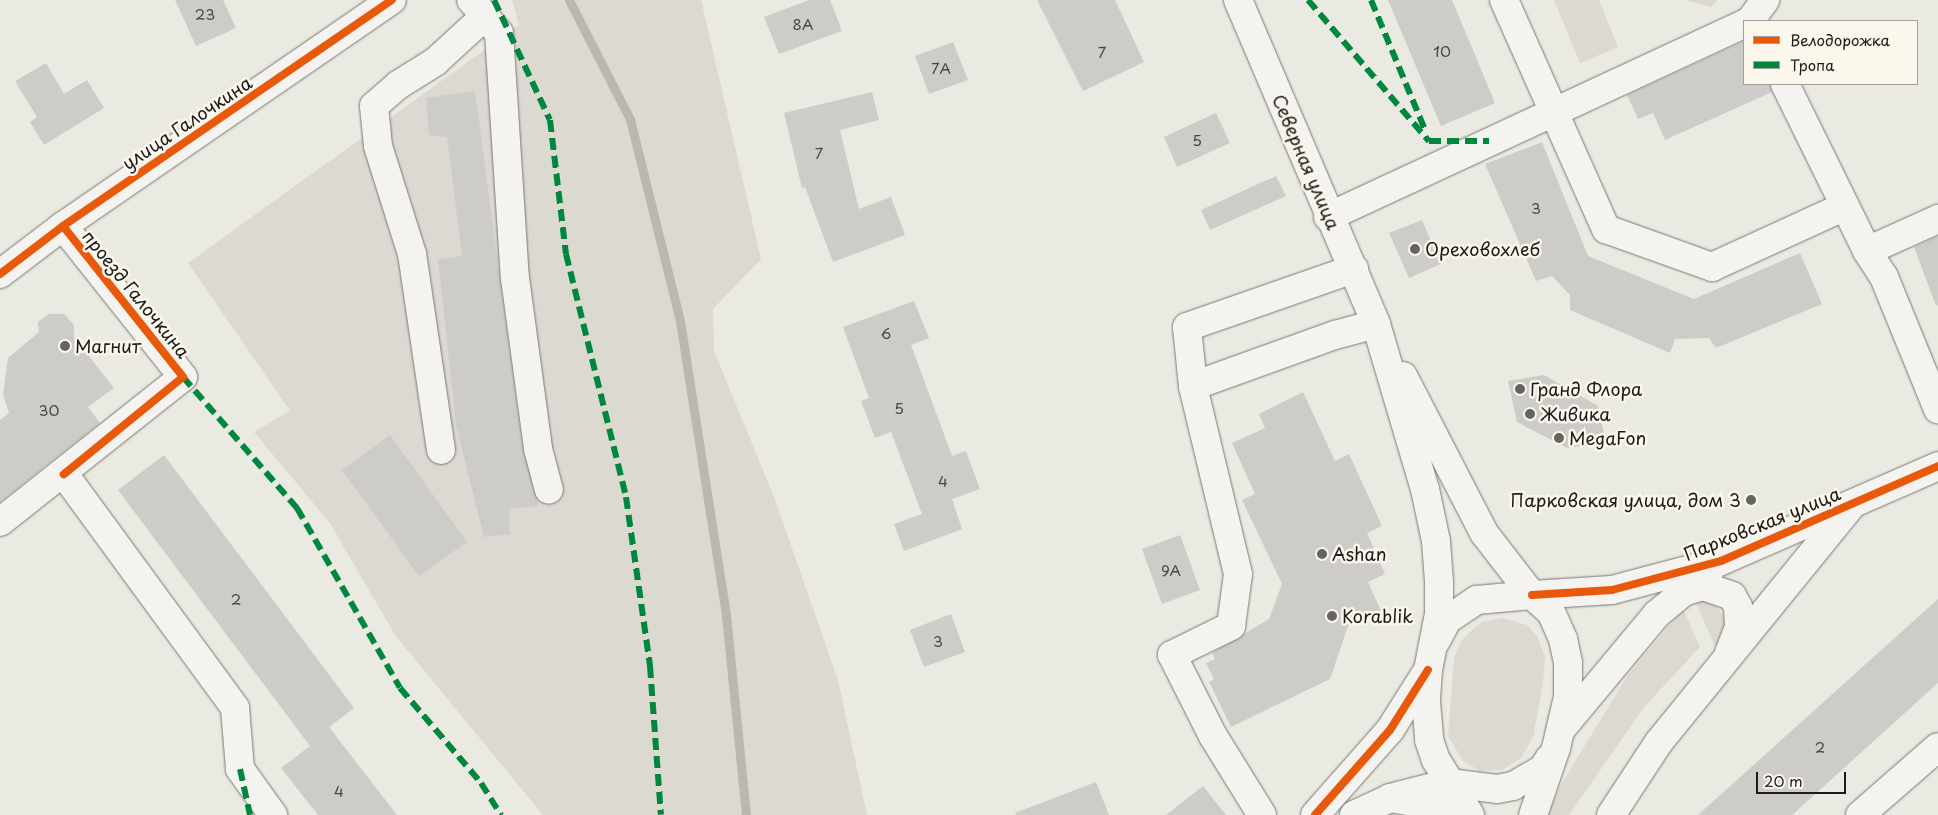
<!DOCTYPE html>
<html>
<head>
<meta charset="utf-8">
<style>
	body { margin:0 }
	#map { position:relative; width:1938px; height:815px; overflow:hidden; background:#eae9e2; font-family:"Playpen Sans",sans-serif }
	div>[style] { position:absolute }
	.built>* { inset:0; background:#dbd9d1 }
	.green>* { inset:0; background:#dbd9d0 }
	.stream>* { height:9px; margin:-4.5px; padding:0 4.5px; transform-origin:4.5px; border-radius:4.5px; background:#bab8b2 }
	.building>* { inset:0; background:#cdccc8 }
	.roads { filter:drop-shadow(0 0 1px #797875) drop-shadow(0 0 1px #797875) }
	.minor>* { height:28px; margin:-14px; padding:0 14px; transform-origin:14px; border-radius:14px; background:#f4f3ef }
	.major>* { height:28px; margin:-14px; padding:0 14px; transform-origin:14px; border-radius:14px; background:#f4f3ef }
	.quiet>* { height:6px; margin-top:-3px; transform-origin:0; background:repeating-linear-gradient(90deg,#00873e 0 12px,transparent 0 18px) }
	.cycleway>* { height:8px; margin:-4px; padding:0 4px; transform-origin:4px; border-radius:4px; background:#e8590c }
	.dots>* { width:14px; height:14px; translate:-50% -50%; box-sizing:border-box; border:2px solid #fbf7ec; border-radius:50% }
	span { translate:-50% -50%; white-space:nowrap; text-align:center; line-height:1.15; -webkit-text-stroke:5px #fbf7ec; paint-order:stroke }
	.number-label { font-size:15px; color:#484847 }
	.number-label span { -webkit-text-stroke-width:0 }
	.street-label { font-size:18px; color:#1c1c1c }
	.poi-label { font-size:18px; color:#1c1c1c }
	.left { translate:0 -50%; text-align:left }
	.right { translate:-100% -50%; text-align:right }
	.legend { position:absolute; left:1743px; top:20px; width:175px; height:65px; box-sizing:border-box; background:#fbf7ec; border:1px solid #a29f99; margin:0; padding:6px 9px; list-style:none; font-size:15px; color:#1c1c1c }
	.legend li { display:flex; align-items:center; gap:10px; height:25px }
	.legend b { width:25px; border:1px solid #a29f99 }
	.scale { position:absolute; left:1756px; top:772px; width:90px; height:22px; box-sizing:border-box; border:2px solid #1c1c1c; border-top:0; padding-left:6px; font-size:15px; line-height:18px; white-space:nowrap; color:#1c1c1c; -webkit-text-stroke:4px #fbf7ec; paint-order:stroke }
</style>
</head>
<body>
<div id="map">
	<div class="built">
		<div style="clip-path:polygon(519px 25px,580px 569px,447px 621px,422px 597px,306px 452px,375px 400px,348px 377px,291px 412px,188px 263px)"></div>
	</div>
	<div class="green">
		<div style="clip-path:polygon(512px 0,701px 0,761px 259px,713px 309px,714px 351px,774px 497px,838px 680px,867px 815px,543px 815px,395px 635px,330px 523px,254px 432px,348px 377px,376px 400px,306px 452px,422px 597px,447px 620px,580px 569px,519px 25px)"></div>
		<div style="clip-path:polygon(1554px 0,1599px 0,1618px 47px,1580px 63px)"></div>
		<div style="clip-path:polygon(1684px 0,1718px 0,1711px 7px)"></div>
		<div style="clip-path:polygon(1702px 600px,1712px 602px,1723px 615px,1725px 627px,1715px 646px,1696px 603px)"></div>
		<div style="clip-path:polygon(1683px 609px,1700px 647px,1644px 707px,1569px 815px,1547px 815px,1562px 783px,1628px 675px)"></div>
		<div style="clip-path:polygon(1503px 618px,1527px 625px,1537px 636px,1545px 657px,1543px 684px,1533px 737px,1521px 758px,1502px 770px,1480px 771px,1463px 761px,1448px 736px,1454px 658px,1461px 641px,1475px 627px,1482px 622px)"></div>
	</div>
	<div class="stream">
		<div style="left:569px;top:0;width:134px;rotate:62.9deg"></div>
		<div style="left:630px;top:119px;width:208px;rotate:76.1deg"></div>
		<div style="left:680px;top:321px;width:298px;rotate:81.1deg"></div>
		<div style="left:726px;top:615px;width:201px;rotate:84.3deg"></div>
	</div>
	<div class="building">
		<div style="clip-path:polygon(175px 0,223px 0,236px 28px,196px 46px)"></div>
		<div style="clip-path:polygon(809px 0,830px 0,842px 31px,779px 54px,764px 17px)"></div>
		<div style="clip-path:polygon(1037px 0,1115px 0,1144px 62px,1083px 91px)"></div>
		<div style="clip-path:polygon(1388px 0,1452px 0,1495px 103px,1441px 126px)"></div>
		<div style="clip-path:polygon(1744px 41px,1744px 84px,1770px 84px,1772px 92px,1665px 140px,1653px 113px,1638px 119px,1627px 95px)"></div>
		<div style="clip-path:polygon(953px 42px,968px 80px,929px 94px,915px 56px)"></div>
		<div style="clip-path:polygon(46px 63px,64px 94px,87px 80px,104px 108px,44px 145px,30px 122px,37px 117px,15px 81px)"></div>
		<div style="clip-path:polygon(475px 91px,523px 451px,539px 506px,509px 509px,510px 534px,484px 537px,456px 425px,438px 259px,462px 256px,447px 137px,429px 135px,426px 98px)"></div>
		<div style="clip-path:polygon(872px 92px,879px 120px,840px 130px,859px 209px,891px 197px,905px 235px,833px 262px,805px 187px,802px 188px,784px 113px)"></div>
		<div style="clip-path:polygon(1216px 113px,1230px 143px,1177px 167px,1164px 137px)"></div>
		<div style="clip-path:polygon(1542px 142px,1588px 256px,1694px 299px,1800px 253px,1822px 304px,1716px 348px,1709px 338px,1675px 339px,1670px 353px,1570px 310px,1570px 295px,1552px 276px,1536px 281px,1485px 164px)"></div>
		<div style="clip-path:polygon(1276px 176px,1286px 196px,1210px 230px,1201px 210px)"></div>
		<div style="clip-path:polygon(1422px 220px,1441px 264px,1409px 278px,1389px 233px)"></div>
		<div style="clip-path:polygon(1938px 236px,1938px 305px,1936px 306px,1914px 247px)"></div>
		<div style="clip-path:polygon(914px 301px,929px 338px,911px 345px,952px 456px,966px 451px,980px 489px,952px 499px,962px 529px,904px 551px,894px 524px,922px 514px,891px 432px,875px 438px,861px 401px,869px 398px,843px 327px)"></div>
		<div style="clip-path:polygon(49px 314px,64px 314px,74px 325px,74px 337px,114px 388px,88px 407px,100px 423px,0 502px,0 420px,9px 413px,3px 395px,8px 358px,39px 332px,38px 322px)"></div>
		<div style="clip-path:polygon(1544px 375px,1598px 406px,1606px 443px,1567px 448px,1517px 422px,1508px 381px)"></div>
		<div style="clip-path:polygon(1303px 392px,1335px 461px,1349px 454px,1382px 526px,1367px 533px,1385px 574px,1368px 582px,1381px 611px,1348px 626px,1330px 679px,1231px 727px,1209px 682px,1214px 679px,1206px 663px,1215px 659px,1212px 653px,1269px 619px,1282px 584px,1242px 500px,1255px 494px,1232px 443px,1265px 428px,1259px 414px)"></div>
		<div style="clip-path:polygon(390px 435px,467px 542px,419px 576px,342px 470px)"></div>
		<div style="clip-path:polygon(164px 455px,354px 708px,329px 727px,397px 815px,318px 815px,281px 768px,310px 746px,118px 490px)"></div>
		<div style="clip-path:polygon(1180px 535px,1200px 590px,1162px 604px,1142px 549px)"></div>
		<div style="clip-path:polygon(1938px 599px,1938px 683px,1792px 815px,1698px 815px)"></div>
		<div style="clip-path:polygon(951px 614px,965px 652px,924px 667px,910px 630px)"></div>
		<div style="clip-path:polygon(1096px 782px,1109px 815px,1016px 815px,1015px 813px)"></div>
		<div style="clip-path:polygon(1203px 786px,1226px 815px,1166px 815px)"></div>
	</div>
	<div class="roads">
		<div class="minor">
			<div style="left:1504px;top:0;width:251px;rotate:66deg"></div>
			<div style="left:1606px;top:229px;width:113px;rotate:19.7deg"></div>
			<div style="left:1712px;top:267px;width:146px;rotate:-24.6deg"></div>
			<div style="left:485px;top:16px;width:22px;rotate:51deg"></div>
			<div style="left:499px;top:33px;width:246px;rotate:86.3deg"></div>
			<div style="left:515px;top:278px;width:173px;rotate:82.3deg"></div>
			<div style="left:538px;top:449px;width:42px;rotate:75deg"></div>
			<div style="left:1750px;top:21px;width:26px;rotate:-54deg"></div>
			<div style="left:1785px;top:84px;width:186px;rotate:63.8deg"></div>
			<div style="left:1867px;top:251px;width:31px;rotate:57deg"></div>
			<div style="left:1884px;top:277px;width:143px;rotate:67.8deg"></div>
			<div style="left:1328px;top:217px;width:459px;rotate:-24.9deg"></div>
			<div style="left:1867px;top:251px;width:78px;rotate:-24.3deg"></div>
			<div style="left:0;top:274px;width:79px;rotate:-37.3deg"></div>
			<div style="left:63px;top:226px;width:399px;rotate:-34.5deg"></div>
			<div style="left:1193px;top:386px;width:151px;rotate:-19.8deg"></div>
			<div style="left:1335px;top:335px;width:42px;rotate:-15deg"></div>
			<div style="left:441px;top:450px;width:198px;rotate:-98.4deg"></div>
			<div style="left:412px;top:254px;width:113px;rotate:-107.5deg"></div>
			<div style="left:378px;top:146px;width:40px;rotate:-95.7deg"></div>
			<div style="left:374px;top:106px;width:32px;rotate:-41deg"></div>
			<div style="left:398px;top:85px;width:44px;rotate:-31.9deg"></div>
			<div style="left:435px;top:62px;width:68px;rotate:-42.6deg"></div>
			<div style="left:485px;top:16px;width:21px;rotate:-131deg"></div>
			<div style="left:64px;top:474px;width:290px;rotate:53.8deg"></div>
			<div style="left:235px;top:708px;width:61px;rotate:85.3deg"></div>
			<div style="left:240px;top:769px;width:57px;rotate:54.3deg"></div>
			<div style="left:0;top:522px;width:233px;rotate:-38.4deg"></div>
			<div style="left:183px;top:377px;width:193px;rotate:-128.5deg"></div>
			<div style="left:1683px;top:592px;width:21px;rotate:-17deg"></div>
			<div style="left:1703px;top:586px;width:31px;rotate:19deg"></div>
			<div style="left:1732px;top:596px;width:13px;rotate:61deg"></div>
			<div style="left:1738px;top:607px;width:20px;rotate:87deg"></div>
			<div style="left:1739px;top:627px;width:28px;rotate:111deg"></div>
			<div style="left:1532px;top:595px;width:80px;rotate:-3.6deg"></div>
			<div style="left:1612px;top:590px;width:113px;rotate:-14.9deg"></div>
			<div style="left:1721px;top:561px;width:237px;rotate:-23.6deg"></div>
			<div style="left:1562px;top:728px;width:148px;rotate:-50.2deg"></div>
			<div style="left:1657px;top:614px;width:69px;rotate:-39.7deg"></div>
			<div style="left:1390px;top:798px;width:29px;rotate:10deg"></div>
			<div style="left:1419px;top:803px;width:30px;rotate:24deg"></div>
			<div style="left:1262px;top:815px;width:93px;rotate:-121.8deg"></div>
			<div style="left:1213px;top:736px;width:91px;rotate:-116.8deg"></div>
			<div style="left:1172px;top:655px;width:66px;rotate:-26.2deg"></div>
			<div style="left:1231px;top:626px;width:52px;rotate:-82.3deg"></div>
			<div style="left:1238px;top:574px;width:193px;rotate:-103.5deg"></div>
			<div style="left:1193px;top:386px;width:59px;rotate:-95.8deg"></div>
			<div style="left:1187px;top:327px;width:177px;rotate:-19.2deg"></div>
			<div style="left:1315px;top:815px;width:113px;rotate:-48.6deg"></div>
			<div style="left:1390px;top:730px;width:71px;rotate:-57.7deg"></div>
			<div style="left:1354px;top:815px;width:40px;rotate:-25deg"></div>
			<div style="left:1390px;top:798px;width:61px;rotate:-14.3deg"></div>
			<div style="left:1611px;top:815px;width:87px;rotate:-56.7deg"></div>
			<div style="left:1659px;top:742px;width:303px;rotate:-50.9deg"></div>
			<div style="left:1860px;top:815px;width:103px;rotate:-41.1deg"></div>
		</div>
		<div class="major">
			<div style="left:1238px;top:0;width:352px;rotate:66.9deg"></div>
			<div style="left:1376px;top:324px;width:172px;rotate:73.5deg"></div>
			<div style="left:1425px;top:489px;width:53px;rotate:78.1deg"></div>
			<div style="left:1436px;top:541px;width:41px;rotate:85.8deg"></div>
			<div style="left:1439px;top:582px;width:32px;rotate:90deg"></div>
			<div style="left:1439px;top:614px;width:57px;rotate:101.1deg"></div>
			<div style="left:1428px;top:670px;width:32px;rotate:94deg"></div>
			<div style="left:1426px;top:702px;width:38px;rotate:85deg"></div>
			<div style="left:1429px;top:740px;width:21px;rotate:71deg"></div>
			<div style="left:1436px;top:760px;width:65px;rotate:58.3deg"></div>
			<div style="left:1403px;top:376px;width:177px;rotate:62.7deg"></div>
			<div style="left:1484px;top:533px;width:78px;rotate:52.3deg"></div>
			<div style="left:1532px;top:595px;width:25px;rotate:42deg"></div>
			<div style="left:1551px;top:612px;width:30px;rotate:66deg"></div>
			<div style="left:1563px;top:639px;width:25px;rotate:78deg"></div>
			<div style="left:1568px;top:663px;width:34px;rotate:90deg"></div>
			<div style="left:1568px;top:697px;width:52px;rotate:103.2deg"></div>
			<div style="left:1556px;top:748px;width:71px;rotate:108.9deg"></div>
			<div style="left:1436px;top:641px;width:24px;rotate:-62deg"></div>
			<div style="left:1447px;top:620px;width:36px;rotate:-34deg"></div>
			<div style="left:1477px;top:600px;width:55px;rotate:-5.2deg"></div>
			<div style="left:1449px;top:783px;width:48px;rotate:7.1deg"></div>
			<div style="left:1497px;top:789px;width:16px;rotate:-11deg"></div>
			<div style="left:1513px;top:786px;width:34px;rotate:-30deg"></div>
			<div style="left:1543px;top:769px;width:12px;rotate:-59deg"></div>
		</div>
	</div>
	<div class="quiet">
		<div style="left:494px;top:0;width:132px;rotate:65deg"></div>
		<div style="left:550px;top:120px;width:135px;rotate:83.2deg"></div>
		<div style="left:566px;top:254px;width:250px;rotate:76.1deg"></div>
		<div style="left:626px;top:497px;width:171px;rotate:81.9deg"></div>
		<div style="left:650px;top:666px;width:149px;rotate:85.8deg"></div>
		<div style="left:1308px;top:0;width:186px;rotate:49.4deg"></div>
		<div style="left:1429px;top:141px;width:60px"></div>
		<div style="left:1371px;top:0;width:143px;rotate:67.4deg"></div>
		<div style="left:183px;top:377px;width:174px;rotate:49deg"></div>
		<div style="left:297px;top:508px;width:207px;rotate:60.2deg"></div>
		<div style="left:400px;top:688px;width:125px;rotate:49.5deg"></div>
		<div style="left:481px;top:783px;width:38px;rotate:58deg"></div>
		<div style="left:240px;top:769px;width:47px;rotate:77.7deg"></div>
	</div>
	<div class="cycleway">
		<div style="left:63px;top:226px;width:193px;rotate:51.5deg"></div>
		<div style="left:183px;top:377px;width:154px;rotate:140.8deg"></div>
		<div style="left:0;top:274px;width:79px;rotate:-37.3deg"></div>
		<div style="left:63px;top:226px;width:399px;rotate:-34.5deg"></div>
		<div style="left:1532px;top:595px;width:80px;rotate:-3.6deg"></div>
		<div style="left:1612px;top:590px;width:113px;rotate:-14.9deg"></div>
		<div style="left:1721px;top:561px;width:237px;rotate:-23.6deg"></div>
		<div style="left:1315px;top:815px;width:113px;rotate:-48.6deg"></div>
		<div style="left:1390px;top:730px;width:71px;rotate:-57.7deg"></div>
	</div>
	<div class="dots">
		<div style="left:1415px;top:249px;background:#646461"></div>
		<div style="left:65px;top:346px;background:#646461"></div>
		<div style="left:1520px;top:389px;background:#646461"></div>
		<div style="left:1530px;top:414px;background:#646461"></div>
		<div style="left:1559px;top:438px;background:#646461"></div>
		<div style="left:1751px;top:500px;background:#646461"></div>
		<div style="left:1322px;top:554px;background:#646461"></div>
		<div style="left:1332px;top:616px;background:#646461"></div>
	</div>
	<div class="number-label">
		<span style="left:205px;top:14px">23</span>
		<span style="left:803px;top:24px">8А</span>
		<span style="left:1442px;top:51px">10</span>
		<span style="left:1102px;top:52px">7</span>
		<span style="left:941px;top:68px">7А</span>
		<span style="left:1197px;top:140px">5</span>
		<span style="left:819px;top:153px">7</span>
		<span style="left:1536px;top:208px">3</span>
		<span style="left:886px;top:333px">6</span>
		<span style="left:899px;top:408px">5</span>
		<span style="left:49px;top:410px">30</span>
		<span style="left:943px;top:481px">4</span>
		<span style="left:1171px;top:570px">9А</span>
		<span style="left:236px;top:599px">2</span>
		<span style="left:938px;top:641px">3</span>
		<span style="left:1820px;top:747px">2</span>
		<span style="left:339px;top:791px">4</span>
	</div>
	<div class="street-label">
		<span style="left:187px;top:123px;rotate:-34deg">улица Галочкина</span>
		<span style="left:1306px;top:162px;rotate:67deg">Северная улица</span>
		<span style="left:136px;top:294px;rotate:51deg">проезд Галочкина</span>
		<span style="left:1762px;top:524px;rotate:-22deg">Парковская улица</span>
	</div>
	<div class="poi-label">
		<span class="left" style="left:1425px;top:249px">Ореховохлеб</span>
		<span class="left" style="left:75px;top:346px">Магнит</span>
		<span class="left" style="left:1530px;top:389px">Гранд Флора</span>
		<span class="left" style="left:1540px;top:414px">Живика</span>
		<span class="left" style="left:1569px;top:438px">MegaFon</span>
		<span class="right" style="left:1741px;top:500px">Парковская улица, дом 3</span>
		<span class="left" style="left:1332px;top:554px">Аshan</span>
		<span class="left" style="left:1342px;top:616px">Korablik</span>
	</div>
	<ul class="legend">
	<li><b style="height:6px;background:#e8590c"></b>Велодорожка</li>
	<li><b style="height:6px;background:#00873e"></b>Тропа</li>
	</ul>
	<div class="scale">20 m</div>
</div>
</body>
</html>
